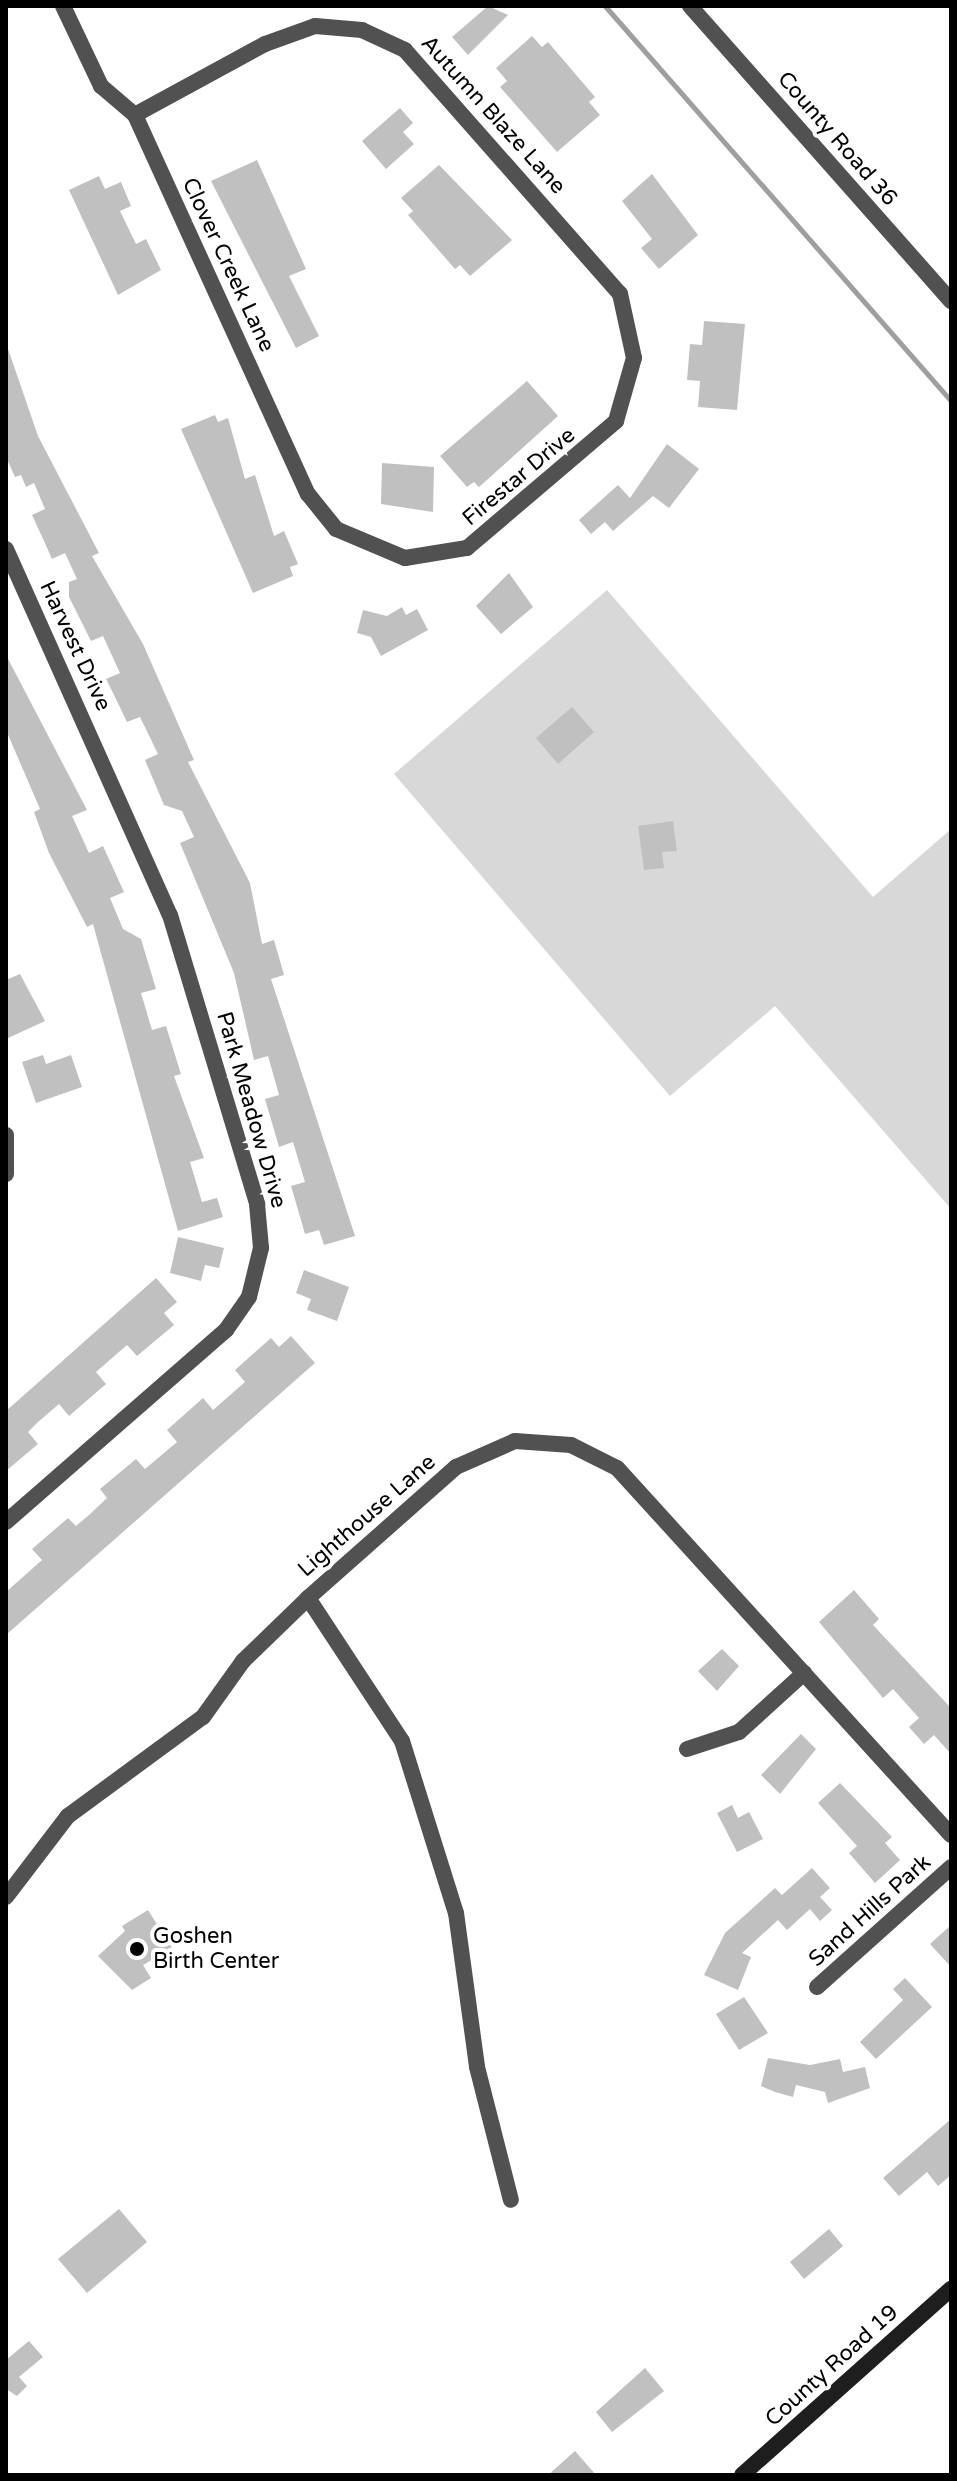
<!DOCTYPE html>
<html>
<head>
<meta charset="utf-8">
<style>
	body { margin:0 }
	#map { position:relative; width:957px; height:2481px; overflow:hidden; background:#fff; font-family:"Varela Round",sans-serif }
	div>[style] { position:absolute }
	.green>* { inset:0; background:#d8d8d8 }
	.stream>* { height:5px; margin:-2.5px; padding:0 2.5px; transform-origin:2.5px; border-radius:2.5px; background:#9f9f9f }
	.building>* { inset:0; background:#c0c0c0 }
	.street>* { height:16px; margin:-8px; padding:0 8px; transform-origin:8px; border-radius:8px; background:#515151 }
	.secondary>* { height:16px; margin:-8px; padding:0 8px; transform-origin:8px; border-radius:8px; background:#1e1e1e }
	.dots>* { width:22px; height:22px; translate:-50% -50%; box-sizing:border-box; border:4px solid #fff; border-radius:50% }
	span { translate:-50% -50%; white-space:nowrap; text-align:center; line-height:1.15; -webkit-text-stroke:8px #fff; paint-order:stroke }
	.street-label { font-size:22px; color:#000 }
	.poi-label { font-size:22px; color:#000 }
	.left { translate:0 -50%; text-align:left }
	.frame { position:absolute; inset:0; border:8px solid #000; pointer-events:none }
</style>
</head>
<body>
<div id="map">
	<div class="green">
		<div style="clip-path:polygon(607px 590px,873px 897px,951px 829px,951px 1209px,775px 1006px,670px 1096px,394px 774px)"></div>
	</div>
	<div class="stream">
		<div style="left:605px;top:6px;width:525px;rotate:48.78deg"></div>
	</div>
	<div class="building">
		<div style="clip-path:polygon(488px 6px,508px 15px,468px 55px,452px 37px)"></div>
		<div style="clip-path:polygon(532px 36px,542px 47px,548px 42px,595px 97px,589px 102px,600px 115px,557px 152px,500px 87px,507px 81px,496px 68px)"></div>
		<div style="clip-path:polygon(400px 108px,413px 123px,403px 132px,414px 144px,386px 169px,362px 141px)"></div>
		<div style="clip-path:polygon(257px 160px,306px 269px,289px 276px,319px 336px,296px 348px,211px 181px)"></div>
		<div style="clip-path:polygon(439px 165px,512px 240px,470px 276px,460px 265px,455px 269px,408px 215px,413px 211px,401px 198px)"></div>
		<div style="clip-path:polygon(652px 174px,698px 235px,659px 269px,641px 248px,652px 239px,622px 201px)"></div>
		<div style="clip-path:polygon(99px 176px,105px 189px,121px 182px,131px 206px,120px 211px,136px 244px,146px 239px,161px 270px,118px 295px,69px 190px)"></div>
		<div style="clip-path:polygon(704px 321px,745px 324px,737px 410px,698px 407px,700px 381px,687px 380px,690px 344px,702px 345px)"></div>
		<div style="clip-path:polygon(6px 343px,38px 436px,99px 553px,92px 556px,143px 644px,194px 760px,188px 762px,250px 883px,262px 944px,274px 940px,284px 975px,271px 979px,355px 1236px,324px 1245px,319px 1230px,305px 1234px,291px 1186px,305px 1182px,293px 1142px,279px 1147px,265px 1099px,279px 1095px,268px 1056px,254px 1060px,234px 973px,180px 843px,194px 837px,182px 811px,164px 805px,145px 760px,158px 754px,140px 717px,127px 722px,115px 697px,106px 679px,120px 673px,103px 636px,91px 641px,69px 597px,69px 582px,77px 579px,65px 553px,52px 559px,44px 541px,32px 515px,45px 509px,34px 483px,26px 487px,21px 475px,15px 477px,6px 457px)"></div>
		<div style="clip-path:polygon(527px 381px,558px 416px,479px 487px,474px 482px,467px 487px,440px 456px)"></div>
		<div style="clip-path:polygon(215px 415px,218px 422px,228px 418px,245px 479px,255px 475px,274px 536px,284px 531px,298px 564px,290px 567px,293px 576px,253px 593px,181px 429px)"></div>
		<div style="clip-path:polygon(667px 444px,699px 469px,669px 508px,653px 496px,613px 531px,605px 522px,591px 534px,579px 520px,618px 485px,630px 498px)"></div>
		<div style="clip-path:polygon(382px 463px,434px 467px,433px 512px,381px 504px)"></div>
		<div style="clip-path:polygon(509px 573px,533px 607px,501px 634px,476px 606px)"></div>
		<div style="clip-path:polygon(402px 607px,406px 615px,417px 609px,428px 630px,381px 656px,371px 637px,357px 633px,363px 610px,387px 616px)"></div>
		<div style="clip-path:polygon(6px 655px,87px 810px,72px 816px,89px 853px,103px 846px,124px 892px,110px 898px,123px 929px,141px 939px,156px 989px,141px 993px,152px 1030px,166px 1026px,181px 1074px,174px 1076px,204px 1158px,190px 1162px,202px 1202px,217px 1198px,223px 1217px,178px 1231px,93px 924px,87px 927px,49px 853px,34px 812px,40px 809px,6px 730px)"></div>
		<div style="clip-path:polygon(572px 707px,594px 732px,558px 764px,536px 738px)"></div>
		<div style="clip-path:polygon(673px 821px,677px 851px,662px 852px,664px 868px,644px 870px,638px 826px)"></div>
		<div style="clip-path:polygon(20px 974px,45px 1021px,6px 1039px,6px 980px)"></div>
		<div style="clip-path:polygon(43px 1055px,46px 1064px,71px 1055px,82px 1087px,36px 1103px,22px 1062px)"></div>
		<div style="clip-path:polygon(178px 1237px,224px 1248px,219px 1268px,205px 1265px,201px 1281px,170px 1273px)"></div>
		<div style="clip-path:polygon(304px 1270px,349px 1287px,337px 1321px,307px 1310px,311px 1299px,296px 1293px)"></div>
		<div style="clip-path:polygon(156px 1278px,177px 1302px,164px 1313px,174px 1325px,137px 1356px,127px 1345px,96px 1372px,106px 1384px,69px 1416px,59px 1404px,38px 1422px,28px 1432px,38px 1444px,6px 1471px,6px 1411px)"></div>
		<div style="clip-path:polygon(291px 1336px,315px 1363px,6px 1635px,6px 1592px,42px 1560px,32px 1549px,68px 1518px,76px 1526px,89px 1515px,107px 1498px,100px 1489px,136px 1459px,145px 1469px,177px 1442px,167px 1430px,203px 1398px,213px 1410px,245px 1382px,235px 1370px,271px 1338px,279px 1347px)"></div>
		<div style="clip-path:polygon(854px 1590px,879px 1619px,873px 1625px,951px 1708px,951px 1754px,934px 1735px,924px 1744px,909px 1727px,919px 1718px,893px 1689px,883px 1698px,819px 1622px)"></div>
		<div style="clip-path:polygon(722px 1649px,739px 1666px,717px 1691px,698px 1671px)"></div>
		<div style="clip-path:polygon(801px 1734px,816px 1749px,780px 1794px,761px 1775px)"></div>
		<div style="clip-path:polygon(840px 1783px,892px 1837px,885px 1843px,900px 1860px,875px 1883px,849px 1853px,857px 1846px,818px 1803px)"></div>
		<div style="clip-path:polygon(732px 1805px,738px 1818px,749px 1812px,763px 1839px,737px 1852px,717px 1813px)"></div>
		<div style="clip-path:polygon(812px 1868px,830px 1888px,820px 1897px,832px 1910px,820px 1921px,810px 1909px,787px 1930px,778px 1920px,742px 1953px,751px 1957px,738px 1990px,704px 1975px,725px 1933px,775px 1888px,782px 1895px)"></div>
		<div style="clip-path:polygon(148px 1910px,172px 1948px,143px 1965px,151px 1978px,132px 1990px,98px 1956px,125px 1931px,122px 1926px)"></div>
		<div style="clip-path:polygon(951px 1925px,951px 1967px,930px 1944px)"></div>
		<div style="clip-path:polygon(905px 1978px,932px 2007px,876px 2059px,860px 2042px,903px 2000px,893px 1989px)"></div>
		<div style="clip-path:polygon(744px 1997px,768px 2033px,739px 2050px,716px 2014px)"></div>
		<div style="clip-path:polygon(768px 2058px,810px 2065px,840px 2059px,843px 2072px,865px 2067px,870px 2088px,828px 2103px,825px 2092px,796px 2085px,793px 2097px,775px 2092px,761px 2086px)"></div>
		<div style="clip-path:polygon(951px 2119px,951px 2175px,938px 2186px,927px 2172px,899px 2196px,883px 2178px)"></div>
		<div style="clip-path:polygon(119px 2209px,147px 2242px,87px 2293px,58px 2259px)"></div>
		<div style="clip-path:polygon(829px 2229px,843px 2246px,804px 2279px,790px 2262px)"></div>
		<div style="clip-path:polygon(29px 2341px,43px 2357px,19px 2377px,27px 2386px,17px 2396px,6px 2389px,6px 2360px)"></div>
		<div style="clip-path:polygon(645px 2368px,664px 2391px,612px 2432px,596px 2412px)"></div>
		<div style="clip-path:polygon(575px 2451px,596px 2475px,548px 2475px)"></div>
	</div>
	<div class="street">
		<div style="left:63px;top:6px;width:89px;rotate:64.6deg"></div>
		<div style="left:101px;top:86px;width:45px;rotate:40.5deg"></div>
		<div style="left:135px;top:115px;width:417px;rotate:65.5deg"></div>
		<div style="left:308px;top:494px;width:45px;rotate:51.3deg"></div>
		<div style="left:336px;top:529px;width:75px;rotate:22.8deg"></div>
		<div style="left:405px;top:558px;width:63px;rotate:-9.2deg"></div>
		<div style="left:467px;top:548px;width:196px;rotate:-40.4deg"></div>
		<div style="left:616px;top:421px;width:66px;rotate:-74.1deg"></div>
		<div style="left:634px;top:358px;width:66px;rotate:-102.3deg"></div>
		<div style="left:620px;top:294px;width:325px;rotate:-131.4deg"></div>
		<div style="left:405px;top:50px;width:47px;rotate:-155.1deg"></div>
		<div style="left:362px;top:30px;width:47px;rotate:-175.1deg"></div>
		<div style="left:315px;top:26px;width:53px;rotate:160.2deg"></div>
		<div style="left:265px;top:44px;width:148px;rotate:151.4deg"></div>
		<div style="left:690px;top:6px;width:394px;rotate:48.5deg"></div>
		<div style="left:6px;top:549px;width:401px;rotate:65.9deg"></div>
		<div style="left:170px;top:915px;width:302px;rotate:73.2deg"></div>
		<div style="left:257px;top:1204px;width:44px;rotate:84.8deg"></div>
		<div style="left:261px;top:1248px;width:50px;rotate:103.8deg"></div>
		<div style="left:249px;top:1297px;width:40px;rotate:124.9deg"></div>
		<div style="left:226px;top:1330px;width:292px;rotate:138.9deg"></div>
		<div style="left:6px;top:1135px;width:39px;rotate:90deg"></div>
		<div style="left:308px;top:1598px;width:171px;rotate:56.7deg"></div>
		<div style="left:402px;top:1741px;width:180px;rotate:72.6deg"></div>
		<div style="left:456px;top:1913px;width:155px;rotate:82.2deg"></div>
		<div style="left:477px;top:2067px;width:137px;rotate:75.7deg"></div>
		<div style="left:687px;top:1749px;width:55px;rotate:-18.1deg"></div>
		<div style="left:739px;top:1732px;width:88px;rotate:-42.2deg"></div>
		<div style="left:6px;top:1897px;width:102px;rotate:-52.6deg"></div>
		<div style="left:68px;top:1816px;width:167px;rotate:-36.3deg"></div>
		<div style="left:203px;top:1717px;width:69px;rotate:-54.5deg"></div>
		<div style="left:243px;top:1661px;width:91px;rotate:-44.1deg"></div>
		<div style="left:308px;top:1598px;width:198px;rotate:-41.5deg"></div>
		<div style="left:456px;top:1467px;width:64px;rotate:-23.8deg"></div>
		<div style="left:515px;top:1441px;width:56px;rotate:4.1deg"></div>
		<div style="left:571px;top:1445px;width:51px;rotate:26.6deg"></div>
		<div style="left:617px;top:1468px;width:496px;rotate:47.7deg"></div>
		<div style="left:817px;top:1987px;width:180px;rotate:-41.8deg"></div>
	</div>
	<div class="secondary">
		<div style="left:742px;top:2475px;width:280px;rotate:-41.7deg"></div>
	</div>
	<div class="dots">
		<div style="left:137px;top:1949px;background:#000"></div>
	</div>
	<div class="street-label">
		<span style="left:493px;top:115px;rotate:48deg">Autumn Blaze Lane</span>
		<span style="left:837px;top:139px;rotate:49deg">County Road 36</span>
		<span style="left:228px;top:265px;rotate:65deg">Clover Creek Lane</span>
		<span style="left:519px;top:477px;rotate:-40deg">Firestar Drive</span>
		<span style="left:75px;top:646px;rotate:65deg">Harvest Drive</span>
		<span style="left:251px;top:1110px;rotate:74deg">Park Meadow Drive</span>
		<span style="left:367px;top:1516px;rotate:-41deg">Lighthouse Lane</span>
		<span style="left:870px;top:1911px;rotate:-42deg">Sand Hills Park</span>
		<span style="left:832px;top:2366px;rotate:-42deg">County Road 19</span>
	</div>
	<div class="poi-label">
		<span class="left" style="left:153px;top:1949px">Goshen<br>Birth Center</span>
	</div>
	<div class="frame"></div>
</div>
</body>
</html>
